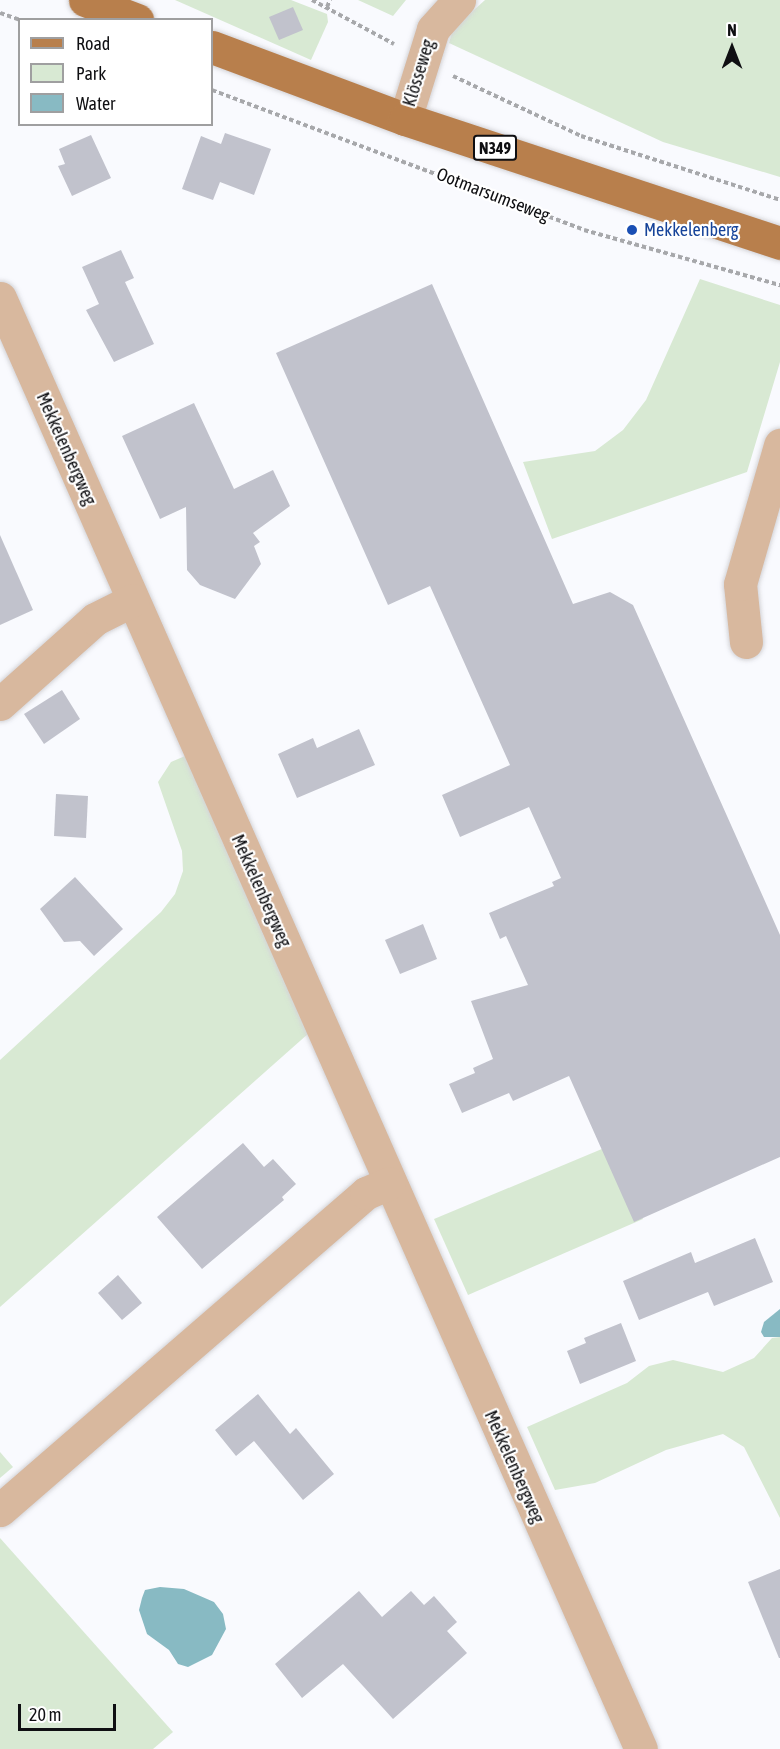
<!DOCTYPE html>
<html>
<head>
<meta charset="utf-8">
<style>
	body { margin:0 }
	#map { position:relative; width:780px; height:1749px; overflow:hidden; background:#f9fafe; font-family:"Asap Condensed",sans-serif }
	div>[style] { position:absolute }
	.green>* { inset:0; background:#d8e9d3 }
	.water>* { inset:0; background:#88bac3 }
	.building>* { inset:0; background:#c1c2cc }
	.path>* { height:4px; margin-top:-2px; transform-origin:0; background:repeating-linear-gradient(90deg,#a7a8ab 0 4.5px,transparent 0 7.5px) }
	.roads { filter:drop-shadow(0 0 2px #d4d4d8) drop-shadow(0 0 2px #d4d4d8) }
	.minor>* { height:33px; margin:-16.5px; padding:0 16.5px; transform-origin:16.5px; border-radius:16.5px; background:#d8b89e }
	.major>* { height:33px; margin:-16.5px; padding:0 16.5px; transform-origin:16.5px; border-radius:16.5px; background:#b87f4c }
	.dots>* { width:16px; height:16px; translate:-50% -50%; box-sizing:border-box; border:3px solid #fff; border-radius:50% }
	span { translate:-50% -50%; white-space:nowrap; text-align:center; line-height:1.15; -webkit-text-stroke:4.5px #fff; paint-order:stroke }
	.shield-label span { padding:2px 4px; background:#fff; border:2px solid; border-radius:4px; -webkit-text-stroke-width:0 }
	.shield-label { font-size:16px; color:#0f0f12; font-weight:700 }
	.street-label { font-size:18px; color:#0f0f12 }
	.transit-label { font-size:18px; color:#164399 }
	.left { translate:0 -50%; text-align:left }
	.legend { position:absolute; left:18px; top:18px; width:195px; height:108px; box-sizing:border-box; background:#fff; border:2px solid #9f9fa0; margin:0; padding:8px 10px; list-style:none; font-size:18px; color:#0f0f12 }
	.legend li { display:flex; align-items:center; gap:12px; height:30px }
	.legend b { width:30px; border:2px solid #9f9fa0 }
	.north { position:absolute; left:702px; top:18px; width:60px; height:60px; -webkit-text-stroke:4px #fff; paint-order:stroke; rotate:0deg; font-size:16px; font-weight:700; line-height:24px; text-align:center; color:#0f0f12 }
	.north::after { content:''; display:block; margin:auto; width:21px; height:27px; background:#0f0f12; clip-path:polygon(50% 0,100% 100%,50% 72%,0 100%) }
	.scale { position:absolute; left:18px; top:1704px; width:98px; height:27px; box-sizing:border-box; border:3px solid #0f0f12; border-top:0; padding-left:8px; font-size:18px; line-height:21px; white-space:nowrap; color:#0f0f12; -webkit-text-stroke:4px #fff; paint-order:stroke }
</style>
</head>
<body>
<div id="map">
	<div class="green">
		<div style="clip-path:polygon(175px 0,291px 0,327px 14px,328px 22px,311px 60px)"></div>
		<div style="clip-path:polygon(358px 0,406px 0,393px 16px)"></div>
		<div style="clip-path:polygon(485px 0,780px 0,780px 177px,663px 142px,449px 43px,453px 29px)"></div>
		<div style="clip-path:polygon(700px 279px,780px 305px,780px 362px,747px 472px,552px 539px,523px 462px,595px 451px,623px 430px,646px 400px)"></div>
		<div style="clip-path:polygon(185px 756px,309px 1033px,0 1307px,0 1060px,161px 912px,175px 894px,183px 871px,182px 851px,158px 782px,171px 762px)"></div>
		<div style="clip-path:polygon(609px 1146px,643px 1219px,468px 1295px,434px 1219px)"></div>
		<div style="clip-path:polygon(780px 1337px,780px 1518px,744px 1447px,723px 1434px,666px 1450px,595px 1483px,555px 1490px,527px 1427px,627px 1383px,649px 1366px,673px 1360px,723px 1372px,754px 1358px,772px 1338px)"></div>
		<div style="clip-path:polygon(0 1452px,13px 1467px,0 1478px)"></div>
		<div style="clip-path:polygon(0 1538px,173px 1732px,153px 1749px,0 1749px)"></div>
	</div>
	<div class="water">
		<div style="clip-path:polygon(780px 1309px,780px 1337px,764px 1337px,761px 1332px,764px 1322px)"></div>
		<div style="clip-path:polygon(160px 1587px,184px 1589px,214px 1602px,223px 1614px,226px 1629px,212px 1655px,188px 1667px,178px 1664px,169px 1650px,147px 1634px,139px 1610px,142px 1598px,145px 1590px)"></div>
	</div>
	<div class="building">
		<div style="clip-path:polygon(293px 7px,303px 30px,279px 40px,269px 17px)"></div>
		<div style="clip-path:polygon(225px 133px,271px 149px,254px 195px,220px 182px,213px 200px,182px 189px,201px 136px,221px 144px)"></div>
		<div style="clip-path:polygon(91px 135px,111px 178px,72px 196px,58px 166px,65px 164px,59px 149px)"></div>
		<div style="clip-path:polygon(121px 250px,134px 278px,125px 282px,154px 344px,114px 362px,86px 310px,99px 304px,82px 267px)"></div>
		<div style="clip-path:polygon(432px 284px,573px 604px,610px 592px,633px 605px,780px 935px,780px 1157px,634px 1222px,569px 1076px,513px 1101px,509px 1093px,462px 1113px,449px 1084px,475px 1073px,473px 1068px,493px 1059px,471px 1001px,528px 985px,506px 936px,500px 939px,489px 913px,554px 886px,552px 882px,561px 878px,529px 807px,460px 837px,442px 795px,510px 765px,430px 586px,388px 605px,276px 353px)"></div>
		<div style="clip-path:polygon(194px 403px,234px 489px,273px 470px,290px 506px,253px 533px,260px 542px,254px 546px,261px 564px,235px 599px,200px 585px,187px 570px,186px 507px,160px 519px,122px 436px)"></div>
		<div style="clip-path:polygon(0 535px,33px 610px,0 625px)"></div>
		<div style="clip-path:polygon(62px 690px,80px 719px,44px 744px,24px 714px)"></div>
		<div style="clip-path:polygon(359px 729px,375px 765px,297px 798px,278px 754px,313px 738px,317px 748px)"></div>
		<div style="clip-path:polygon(56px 794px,88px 796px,86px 838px,54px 836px)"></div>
		<div style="clip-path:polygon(75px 877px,123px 929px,94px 956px,80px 941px,64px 942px,40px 909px)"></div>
		<div style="clip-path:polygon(423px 924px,437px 959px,400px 974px,385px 940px)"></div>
		<div style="clip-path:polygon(243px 1143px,264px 1167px,273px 1159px,296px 1184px,282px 1197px,284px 1200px,202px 1269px,157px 1217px)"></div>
		<div style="clip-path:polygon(755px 1238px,773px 1282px,714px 1306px,708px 1292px,639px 1320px,623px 1281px,691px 1252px,695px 1263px)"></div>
		<div style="clip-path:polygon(118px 1275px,142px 1303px,122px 1320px,98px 1293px)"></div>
		<div style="clip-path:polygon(621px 1323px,636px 1361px,580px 1384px,567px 1351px,586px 1343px,584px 1338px)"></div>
		<div style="clip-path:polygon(258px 1394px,290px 1434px,296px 1428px,334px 1474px,303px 1500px,254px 1441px,236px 1456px,215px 1430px)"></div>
		<div style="clip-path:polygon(780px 1569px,780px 1658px,779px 1658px,748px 1582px)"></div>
		<div style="clip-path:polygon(359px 1591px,382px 1617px,411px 1591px,424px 1605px,434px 1596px,457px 1622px,447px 1631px,467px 1653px,393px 1719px,343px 1664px,302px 1698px,275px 1664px)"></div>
	</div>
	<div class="path">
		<div style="left:312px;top:0;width:93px;rotate:28.2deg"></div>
		<div style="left:327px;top:7px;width:8px;rotate:-67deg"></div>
		<div style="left:0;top:13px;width:21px;rotate:19deg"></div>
		<div style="left:453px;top:76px;width:141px;rotate:25.1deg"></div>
		<div style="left:581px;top:136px;width:209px;rotate:17.8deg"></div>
		<div style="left:212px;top:90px;width:397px;rotate:20.6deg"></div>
		<div style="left:584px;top:230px;width:204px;rotate:15.7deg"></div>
	</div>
	<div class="roads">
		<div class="minor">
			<div style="left:405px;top:119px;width:94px;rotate:-72.7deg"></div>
			<div style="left:433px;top:29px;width:39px;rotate:-48deg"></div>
			<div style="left:0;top:298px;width:1586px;rotate:66.17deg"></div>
			<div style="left:746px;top:642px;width:58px;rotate:-95.9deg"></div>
			<div style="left:740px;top:584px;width:145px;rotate:-73.9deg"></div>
			<div style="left:0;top:704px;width:127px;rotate:-41.8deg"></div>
			<div style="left:95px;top:619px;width:42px;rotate:-26.6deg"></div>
			<div style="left:0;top:1510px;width:484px;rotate:-40.9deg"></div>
			<div style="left:366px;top:1193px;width:25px;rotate:-23deg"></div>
		</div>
		<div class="major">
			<div style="left:85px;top:0;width:56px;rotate:21deg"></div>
			<div style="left:212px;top:47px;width:206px;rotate:20.5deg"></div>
			<div style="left:405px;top:119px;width:395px;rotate:18.3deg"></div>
		</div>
	</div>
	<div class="dots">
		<div style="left:632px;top:230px;background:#1a4fb4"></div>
	</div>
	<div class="shield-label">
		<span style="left:495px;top:148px">N349</span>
	</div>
	<div class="street-label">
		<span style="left:419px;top:73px;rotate:-73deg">Klösseweg</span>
		<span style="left:493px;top:195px;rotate:21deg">Ootmarsumseweg</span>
		<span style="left:66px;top:449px;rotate:66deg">Mekkelenbergweg</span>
		<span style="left:261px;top:891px;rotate:66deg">Mekkelenbergweg</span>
		<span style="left:514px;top:1467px;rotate:66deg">Mekkelenbergweg</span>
	</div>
	<div class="transit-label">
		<span class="left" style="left:644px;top:230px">Mekkelenberg</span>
	</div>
	<ul class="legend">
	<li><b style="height:8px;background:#b87f4c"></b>Road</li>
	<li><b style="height:16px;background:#d8e9d3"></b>Park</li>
	<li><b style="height:16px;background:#88bac3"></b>Water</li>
	</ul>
	<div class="north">N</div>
	<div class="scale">20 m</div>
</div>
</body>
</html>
